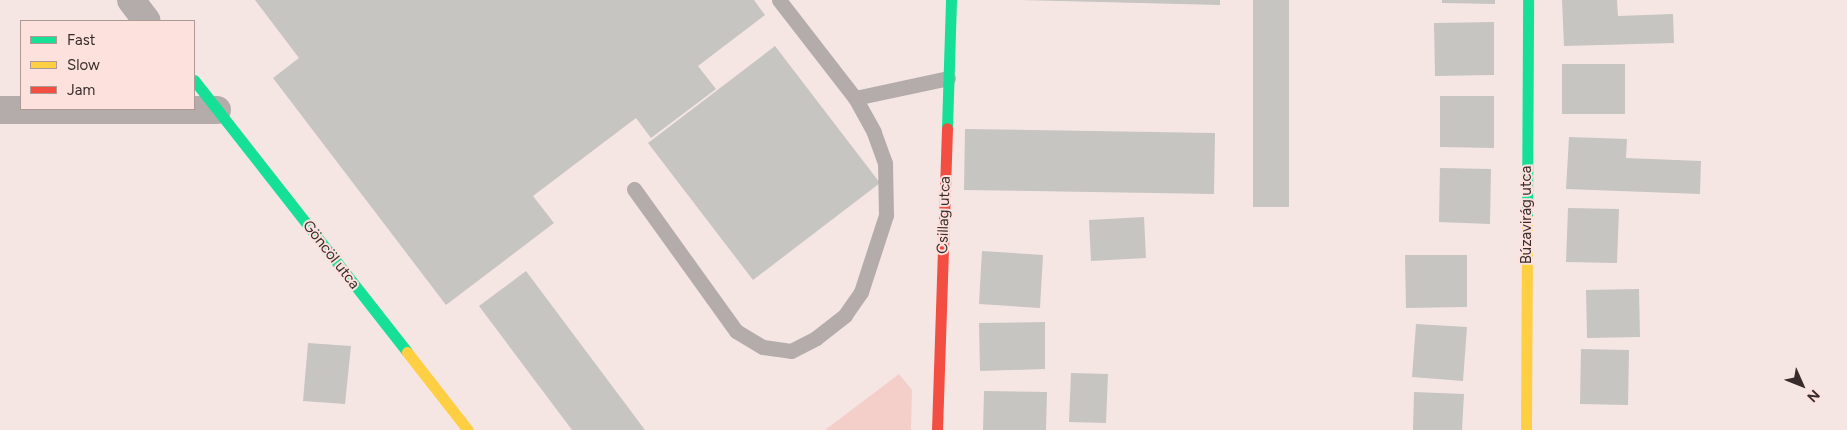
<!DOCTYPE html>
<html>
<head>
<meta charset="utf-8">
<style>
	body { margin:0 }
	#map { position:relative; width:1847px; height:430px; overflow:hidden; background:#f5e6e4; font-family:Figtree,sans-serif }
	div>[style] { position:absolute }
	.green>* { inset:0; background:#f4cec9 }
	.building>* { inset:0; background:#c6c5c2 }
	.lane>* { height:15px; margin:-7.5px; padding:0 7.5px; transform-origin:7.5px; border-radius:7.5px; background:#b4acab }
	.street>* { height:28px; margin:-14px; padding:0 14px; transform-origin:14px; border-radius:14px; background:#b4acab }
	.fast>* { height:11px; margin:-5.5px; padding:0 5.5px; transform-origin:5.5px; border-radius:5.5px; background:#16e098 }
	.slow>* { height:11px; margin:-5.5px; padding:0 5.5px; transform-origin:5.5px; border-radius:5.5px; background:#ffcf43 }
	.jam>* { height:11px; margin:-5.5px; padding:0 5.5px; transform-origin:5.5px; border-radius:5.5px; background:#f24e42 }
	span { translate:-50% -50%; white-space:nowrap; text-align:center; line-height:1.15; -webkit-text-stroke:4px #fce1dd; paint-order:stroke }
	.street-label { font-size:15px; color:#372c2b }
	.legend { position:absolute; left:20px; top:20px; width:175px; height:90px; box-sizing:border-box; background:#fce1dd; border:1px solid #ad9996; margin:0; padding:6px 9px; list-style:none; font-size:15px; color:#372c2b }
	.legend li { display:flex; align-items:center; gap:10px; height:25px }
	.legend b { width:25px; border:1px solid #ad9996 }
	.north { position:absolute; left:1777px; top:360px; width:50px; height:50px; -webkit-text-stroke:4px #fce1dd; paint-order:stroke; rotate:134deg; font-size:14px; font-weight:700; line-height:20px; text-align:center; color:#372c2b }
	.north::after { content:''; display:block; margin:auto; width:18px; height:22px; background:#372c2b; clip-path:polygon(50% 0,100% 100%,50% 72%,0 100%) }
</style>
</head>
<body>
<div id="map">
	<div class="green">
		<div style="clip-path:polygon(899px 374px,912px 390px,911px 430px,825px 430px)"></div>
	</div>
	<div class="building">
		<div style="clip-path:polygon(255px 0,754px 0,765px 15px,698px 66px,716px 89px,651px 138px,636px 118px,533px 196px,554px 223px,446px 305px,273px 78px,299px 58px)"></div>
		<div style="clip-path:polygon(1020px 0,1220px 0,1220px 5px)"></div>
		<div style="clip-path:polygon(1253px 0,1289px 0,1289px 207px,1253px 207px)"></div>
		<div style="clip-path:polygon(1442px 0,1495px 0,1495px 4px,1442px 3px)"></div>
		<div style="clip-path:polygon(1562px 0,1617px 0,1618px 16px,1673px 14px,1674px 43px,1564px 46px)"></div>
		<div style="clip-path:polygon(1494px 22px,1494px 75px,1435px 76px,1434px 23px)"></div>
		<div style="clip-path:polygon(775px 46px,880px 183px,753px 280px,648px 143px)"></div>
		<div style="clip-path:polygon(1562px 64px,1625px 64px,1625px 114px,1562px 114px)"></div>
		<div style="clip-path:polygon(1440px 96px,1494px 96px,1494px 148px,1440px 147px)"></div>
		<div style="clip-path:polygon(965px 129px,1215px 133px,1214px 194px,964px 190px)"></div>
		<div style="clip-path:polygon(1569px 137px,1627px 139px,1626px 158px,1701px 161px,1700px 194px,1566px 189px)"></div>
		<div style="clip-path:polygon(1440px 168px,1491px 169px,1490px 224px,1439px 222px)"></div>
		<div style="clip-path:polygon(1568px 208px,1619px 209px,1617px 263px,1566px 262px)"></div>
		<div style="clip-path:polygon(1144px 217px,1146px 258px,1091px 261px,1089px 220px)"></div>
		<div style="clip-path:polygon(982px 251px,1043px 255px,1040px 308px,979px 304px)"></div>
		<div style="clip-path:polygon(1405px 255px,1467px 255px,1467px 307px,1406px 308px)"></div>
		<div style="clip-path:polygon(526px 271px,645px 430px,572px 430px,479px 306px)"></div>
		<div style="clip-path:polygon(1639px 289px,1640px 337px,1587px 338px,1586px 290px)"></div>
		<div style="clip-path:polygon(1045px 322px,1045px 369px,980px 371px,979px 323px)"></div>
		<div style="clip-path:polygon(1416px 324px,1467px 327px,1463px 381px,1412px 377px)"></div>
		<div style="clip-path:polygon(308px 343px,351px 346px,345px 404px,303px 401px)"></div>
		<div style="clip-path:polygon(1581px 349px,1629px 350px,1628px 405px,1580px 404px)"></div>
		<div style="clip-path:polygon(1071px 373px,1108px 374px,1106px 423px,1069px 422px)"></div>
		<div style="clip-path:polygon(984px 391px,1047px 392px,1046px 430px,983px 430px)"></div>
		<div style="clip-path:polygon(1414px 392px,1464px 394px,1462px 430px,1413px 430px)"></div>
	</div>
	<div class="lane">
		<div style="left:855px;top:98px;width:95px;rotate:-12.1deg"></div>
		<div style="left:634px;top:189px;width:175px;rotate:54.3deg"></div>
		<div style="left:736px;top:331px;width:31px;rotate:31deg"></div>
		<div style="left:763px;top:347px;width:28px;rotate:8deg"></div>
		<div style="left:791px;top:351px;width:28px;rotate:-27deg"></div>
		<div style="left:816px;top:338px;width:37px;rotate:-38deg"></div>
		<div style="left:845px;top:315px;width:28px;rotate:-55deg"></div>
		<div style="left:861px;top:292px;width:81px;rotate:-72deg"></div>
		<div style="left:886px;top:215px;width:52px;rotate:-91.1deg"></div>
		<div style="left:885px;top:163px;width:33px;rotate:-110deg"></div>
		<div style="left:874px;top:132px;width:39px;rotate:-119deg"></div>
		<div style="left:855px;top:98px;width:124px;rotate:-127.8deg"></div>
	</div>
	<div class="street">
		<div style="left:131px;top:0;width:26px;rotate:53deg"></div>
		<div style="left:0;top:110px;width:217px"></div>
	</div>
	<div class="fast">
		<div style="left:194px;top:80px;width:345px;rotate:51.9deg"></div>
		<div style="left:947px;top:128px;width:128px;rotate:-88.2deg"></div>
		<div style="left:1527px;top:218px;width:218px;rotate:-89.7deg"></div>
	</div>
	<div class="slow">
		<div style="left:407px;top:352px;width:99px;rotate:52deg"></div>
		<div style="left:1526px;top:430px;width:212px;rotate:-89.7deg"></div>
	</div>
	<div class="jam">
		<div style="left:937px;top:430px;width:302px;rotate:-88.1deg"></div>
	</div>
	<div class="street-label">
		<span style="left:944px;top:215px;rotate:-88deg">Csillag utca</span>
		<span style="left:1527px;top:215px;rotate:-90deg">Búzavirág utca</span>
		<span style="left:331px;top:255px;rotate:52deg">Göncöl utca</span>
	</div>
	<ul class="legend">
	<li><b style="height:6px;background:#16e098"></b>Fast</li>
	<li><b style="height:6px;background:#ffcf43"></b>Slow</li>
	<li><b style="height:6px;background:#f24e42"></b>Jam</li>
	</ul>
	<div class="north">N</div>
</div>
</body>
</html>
